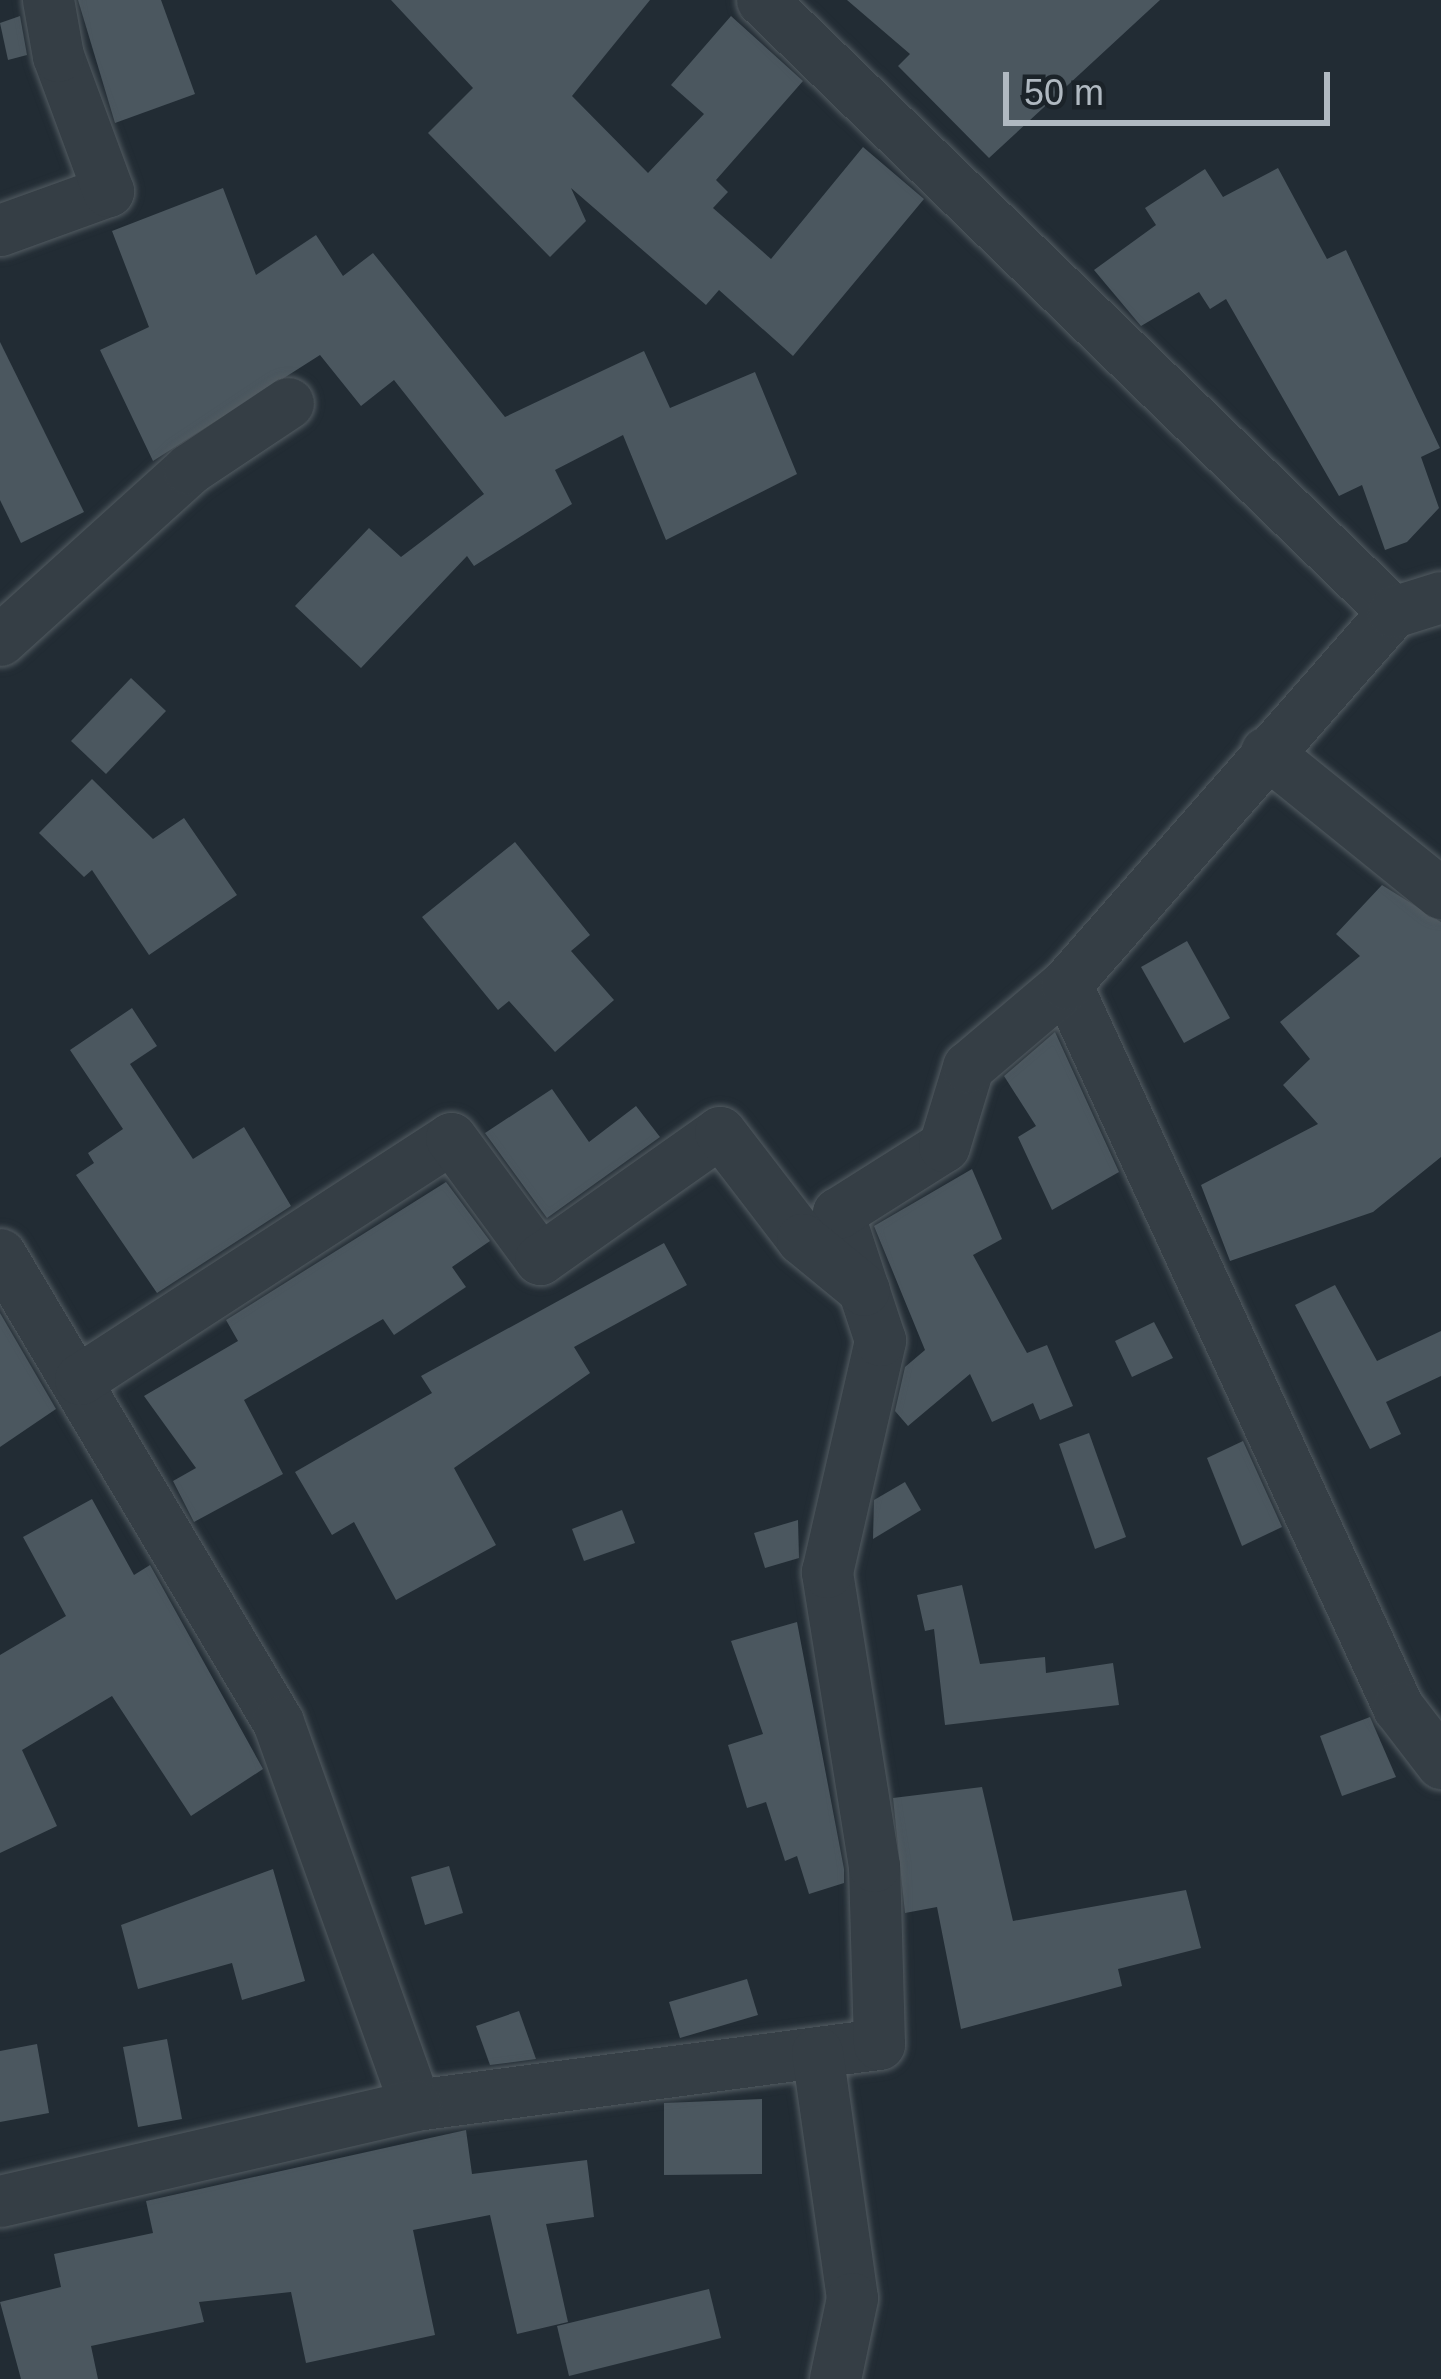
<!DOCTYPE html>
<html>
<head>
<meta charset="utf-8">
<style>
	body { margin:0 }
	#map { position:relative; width:1441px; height:2379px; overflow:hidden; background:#222c34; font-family:Helvetica,sans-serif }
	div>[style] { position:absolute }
	.building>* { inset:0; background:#4b575f }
	.roads { filter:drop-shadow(0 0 3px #535c62) drop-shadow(0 0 3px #535c62) }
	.minor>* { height:51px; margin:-25.5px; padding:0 25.5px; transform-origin:25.5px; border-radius:25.5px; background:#353e45 }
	span { translate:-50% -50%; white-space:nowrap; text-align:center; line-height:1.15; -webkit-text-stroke:9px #1b2329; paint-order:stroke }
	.scale { position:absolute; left:1003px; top:72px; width:327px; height:54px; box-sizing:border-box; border:6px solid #b0b9c1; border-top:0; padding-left:15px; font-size:36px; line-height:42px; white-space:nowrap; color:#b0b9c1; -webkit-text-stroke:9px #1b2329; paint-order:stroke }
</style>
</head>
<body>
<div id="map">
	<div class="building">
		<div style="clip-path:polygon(78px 0,161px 0,195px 94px,115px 123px)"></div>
		<div style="clip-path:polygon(391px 0,650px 0,572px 96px,648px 173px,704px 114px,671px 85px,731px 16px,803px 81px,716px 180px,728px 192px,713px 208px,771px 259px,863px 147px,924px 199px,793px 356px,719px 290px,706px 305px,571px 188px,586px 221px,550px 257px,428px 133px,473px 88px)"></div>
		<div style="clip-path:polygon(847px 0,1160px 0,989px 158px,898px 66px,910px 54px)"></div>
		<div style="clip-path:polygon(20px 16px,27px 55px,8px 60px,0 23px)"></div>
		<div style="clip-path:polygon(1278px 168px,1327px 259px,1346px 250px,1440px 448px,1421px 457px,1439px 508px,1407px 542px,1385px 550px,1362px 485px,1339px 496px,1226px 299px,1210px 309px,1199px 292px,1141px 326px,1094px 270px,1156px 225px,1145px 208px,1205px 169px,1223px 197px)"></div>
		<div style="clip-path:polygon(223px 188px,256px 275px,316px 235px,343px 276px,373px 253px,505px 417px,644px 351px,670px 408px,755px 372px,797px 474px,666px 540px,623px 435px,555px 470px,572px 504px,474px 566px,467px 556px,361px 668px,295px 606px,369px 528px,401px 557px,484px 494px,394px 380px,361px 406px,320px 355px,153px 461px,100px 350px,149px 327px,112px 231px)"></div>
		<div style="clip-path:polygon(0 342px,84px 512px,21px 543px,0 500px)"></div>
		<div style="clip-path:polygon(131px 678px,166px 711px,106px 774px,71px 741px)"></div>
		<div style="clip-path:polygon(92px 779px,153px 839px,184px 818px,237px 895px,149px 955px,92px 870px,84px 877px,39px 833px)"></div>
		<div style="clip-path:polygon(515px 842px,590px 935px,571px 951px,614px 1000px,555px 1052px,509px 1001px,498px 1010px,422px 917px)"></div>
		<div style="clip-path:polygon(1382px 885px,1441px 922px,1441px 1157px,1373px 1212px,1230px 1261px,1201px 1185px,1318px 1124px,1283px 1085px,1310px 1059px,1280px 1022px,1360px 956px,1336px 934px)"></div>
		<div style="clip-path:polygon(1187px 941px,1230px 1018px,1184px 1043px,1141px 967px)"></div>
		<div style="clip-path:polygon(132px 1008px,157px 1046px,130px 1064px,193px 1159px,244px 1127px,291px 1206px,157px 1293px,76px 1175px,94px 1163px,88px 1153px,123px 1129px,70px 1050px)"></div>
		<div style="clip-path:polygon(1055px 1032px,1119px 1172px,1052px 1210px,1018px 1137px,1036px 1126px,1004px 1076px)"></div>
		<div style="clip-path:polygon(552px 1089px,589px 1142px,636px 1106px,660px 1137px,547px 1218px,485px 1133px)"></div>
		<div style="clip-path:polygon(972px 1169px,1002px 1239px,973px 1255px,1027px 1353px,1047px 1345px,1073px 1406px,1040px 1420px,1033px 1403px,992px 1422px,970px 1374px,908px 1426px,895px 1411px,905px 1367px,925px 1350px,874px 1226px)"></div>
		<div style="clip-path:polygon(446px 1182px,490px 1241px,452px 1267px,466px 1287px,394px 1335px,383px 1319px,244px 1400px,283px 1474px,194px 1522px,173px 1481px,196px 1468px,144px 1396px,238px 1341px,226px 1320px)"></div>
		<div style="clip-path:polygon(664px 1243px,687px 1285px,574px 1347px,590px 1373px,454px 1468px,496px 1545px,396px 1600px,354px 1522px,332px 1535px,295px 1472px,432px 1393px,421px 1376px)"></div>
		<div style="clip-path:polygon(1335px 1285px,1377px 1361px,1441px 1331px,1441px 1376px,1386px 1402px,1401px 1434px,1370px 1449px,1295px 1305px)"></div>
		<div style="clip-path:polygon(0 1313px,56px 1409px,0 1447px)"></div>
		<div style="clip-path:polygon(1154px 1322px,1173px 1358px,1132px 1377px,1115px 1341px)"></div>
		<div style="clip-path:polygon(1089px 1433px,1126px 1537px,1095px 1549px,1059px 1444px)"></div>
		<div style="clip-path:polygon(1243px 1441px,1282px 1527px,1242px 1546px,1207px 1458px)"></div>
		<div style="clip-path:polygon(905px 1482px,921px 1510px,873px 1539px,874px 1500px)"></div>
		<div style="clip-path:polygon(92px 1499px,134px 1575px,150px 1565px,263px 1769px,191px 1816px,112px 1696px,22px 1750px,57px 1826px,0 1853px,0 1655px,66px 1616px,23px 1537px)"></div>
		<div style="clip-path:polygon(622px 1510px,635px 1543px,584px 1561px,572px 1529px)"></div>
		<div style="clip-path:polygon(798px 1520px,799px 1558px,765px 1568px,754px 1533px)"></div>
		<div style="clip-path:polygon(962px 1585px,980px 1664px,1045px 1657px,1046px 1673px,1113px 1663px,1119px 1705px,945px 1725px,934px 1629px,925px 1631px,917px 1595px)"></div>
		<div style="clip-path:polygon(797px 1622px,844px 1869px,844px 1883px,809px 1894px,797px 1856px,785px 1861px,766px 1802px,747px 1808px,728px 1745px,763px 1734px,731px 1641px)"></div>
		<div style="clip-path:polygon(1370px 1717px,1396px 1777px,1342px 1796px,1320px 1736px)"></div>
		<div style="clip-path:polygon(982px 1787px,1013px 1921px,1186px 1890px,1201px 1948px,1118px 1969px,1122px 1986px,961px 2029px,937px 1907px,905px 1913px,893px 1798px)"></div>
		<div style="clip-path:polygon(449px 1866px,463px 1913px,425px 1925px,411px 1877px)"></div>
		<div style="clip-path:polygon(273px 1869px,305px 1981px,242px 2000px,232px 1963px,138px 1989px,121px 1925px)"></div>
		<div style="clip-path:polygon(747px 1979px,758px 2015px,680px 2038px,669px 2002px)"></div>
		<div style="clip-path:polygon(519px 2011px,536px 2059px,490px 2065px,476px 2026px)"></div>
		<div style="clip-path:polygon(167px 2039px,182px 2119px,138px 2127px,123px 2047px)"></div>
		<div style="clip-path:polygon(37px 2044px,49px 2113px,0 2122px,0 2051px)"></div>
		<div style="clip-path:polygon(762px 2099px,762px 2174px,664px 2175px,664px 2103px)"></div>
		<div style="clip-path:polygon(466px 2130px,472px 2174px,587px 2160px,594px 2217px,546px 2224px,568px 2322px,517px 2334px,490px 2215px,413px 2230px,435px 2335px,306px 2363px,291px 2292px,199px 2302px,204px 2322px,91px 2346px,98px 2379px,21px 2379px,0 2302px,61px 2287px,54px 2254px,153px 2233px,146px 2201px)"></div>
		<div style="clip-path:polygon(709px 2289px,721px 2338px,569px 2376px,557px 2326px)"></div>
	</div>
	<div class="roads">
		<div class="minor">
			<div style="left:762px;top:0;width:879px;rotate:44.12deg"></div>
			<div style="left:0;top:230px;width:115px;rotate:-19.9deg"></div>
			<div style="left:108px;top:191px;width:144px;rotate:-110.3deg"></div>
			<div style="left:58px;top:56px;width:57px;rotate:-100.1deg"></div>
			<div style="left:0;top:640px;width:255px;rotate:-42.1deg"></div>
			<div style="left:189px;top:469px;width:119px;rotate:-33.7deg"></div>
			<div style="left:1266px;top:752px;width:225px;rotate:38.9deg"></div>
			<div style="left:1066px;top:984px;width:796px;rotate:65.34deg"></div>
			<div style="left:1398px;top:1707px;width:71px;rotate:52.5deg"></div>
			<div style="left:0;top:1254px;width:544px;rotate:59.29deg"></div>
			<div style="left:278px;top:1722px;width:407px;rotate:70.3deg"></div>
			<div style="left:415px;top:2105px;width:468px;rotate:-7.5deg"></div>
			<div style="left:879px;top:2044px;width:178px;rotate:-91.6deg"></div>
			<div style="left:874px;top:1866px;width:298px;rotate:-99.1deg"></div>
			<div style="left:827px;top:1572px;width:238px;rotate:-77.1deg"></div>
			<div style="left:880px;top:1340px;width:134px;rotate:-108.3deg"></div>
			<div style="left:838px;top:1213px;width:125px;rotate:-32.3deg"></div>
			<div style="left:944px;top:1146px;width:83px;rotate:-73.1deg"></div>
			<div style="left:968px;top:1067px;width:128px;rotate:-40.3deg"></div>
			<div style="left:1066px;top:984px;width:495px;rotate:-48.7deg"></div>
			<div style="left:1393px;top:612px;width:50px;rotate:-17.4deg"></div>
			<div style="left:80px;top:1379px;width:442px;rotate:-33deg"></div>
			<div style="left:451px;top:1138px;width:150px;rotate:53.7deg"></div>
			<div style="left:540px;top:1259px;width:220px;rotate:-35.2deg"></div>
			<div style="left:720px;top:1132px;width:135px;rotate:52.5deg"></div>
			<div style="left:802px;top:1239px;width:80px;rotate:39.4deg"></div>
			<div style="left:817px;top:2052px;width:248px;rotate:81.9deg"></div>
			<div style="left:852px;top:2298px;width:83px;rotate:101.9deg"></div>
			<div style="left:0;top:2201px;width:426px;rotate:-13deg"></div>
		</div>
	</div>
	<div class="scale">50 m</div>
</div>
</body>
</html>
